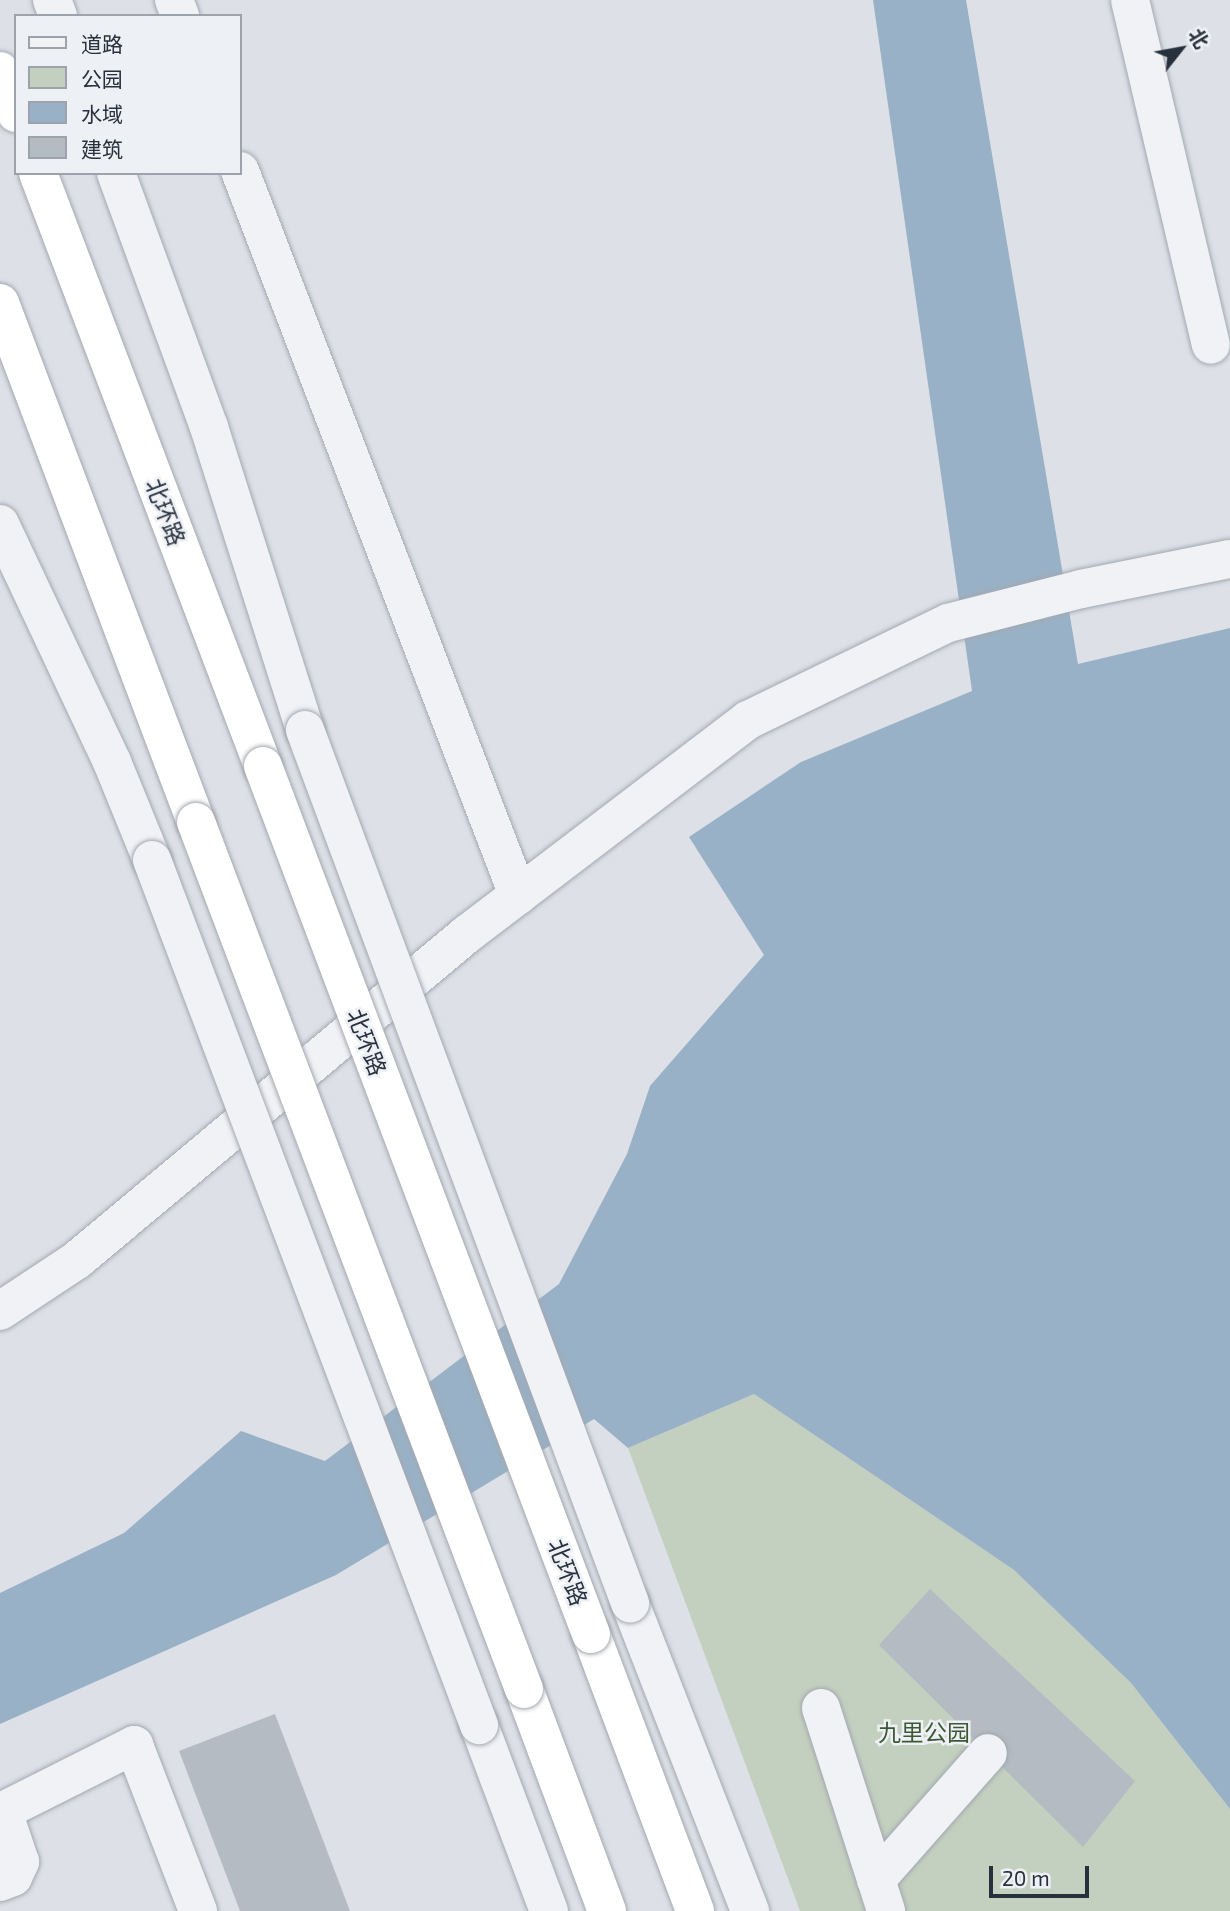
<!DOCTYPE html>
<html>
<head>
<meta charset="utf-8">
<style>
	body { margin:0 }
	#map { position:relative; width:1230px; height:1911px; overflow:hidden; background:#dde1e7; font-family:"Exo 2","Noto Sans SC",sans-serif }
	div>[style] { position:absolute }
	.green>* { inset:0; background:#c4d0bf }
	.water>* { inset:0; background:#99b1c6 }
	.building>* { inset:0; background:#b5bbc3 }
	.roads { filter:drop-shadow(0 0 2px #a3a8b1) drop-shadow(0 0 2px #a3a8b1) }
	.minor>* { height:38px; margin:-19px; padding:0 19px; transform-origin:19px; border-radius:19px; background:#f0f2f5 }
	.highway>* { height:38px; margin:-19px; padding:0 19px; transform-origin:19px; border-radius:19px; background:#fff }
	.bridges { filter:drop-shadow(0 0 2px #a3a8b1) drop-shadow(0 0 2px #a3a8b1) }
	.minor-bridge>* { height:38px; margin:-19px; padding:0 19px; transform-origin:19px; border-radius:19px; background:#f0f2f5 }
	.highway-bridge>* { height:38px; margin:-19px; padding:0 19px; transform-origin:19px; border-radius:19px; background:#fff }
	span { translate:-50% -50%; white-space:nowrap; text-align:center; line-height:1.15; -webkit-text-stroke:5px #edf0f4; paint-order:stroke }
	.street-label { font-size:23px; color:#27303d }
	.park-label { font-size:23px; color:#3d5835 }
	.legend { position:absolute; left:14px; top:14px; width:228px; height:161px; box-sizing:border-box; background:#edf0f4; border:2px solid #9ea3ab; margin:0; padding:9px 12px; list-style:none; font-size:21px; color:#27303d }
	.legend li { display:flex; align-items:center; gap:14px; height:35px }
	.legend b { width:35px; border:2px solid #9ea3ab }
	.north { position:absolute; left:1146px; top:14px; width:70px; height:70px; -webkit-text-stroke:5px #edf0f4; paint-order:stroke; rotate:59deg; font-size:19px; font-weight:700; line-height:28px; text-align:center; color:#27303d }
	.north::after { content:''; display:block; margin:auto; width:24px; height:32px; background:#27303d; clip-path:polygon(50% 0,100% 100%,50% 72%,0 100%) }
	.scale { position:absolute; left:989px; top:1866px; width:100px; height:32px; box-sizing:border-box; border:4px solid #27303d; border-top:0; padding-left:9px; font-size:21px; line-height:24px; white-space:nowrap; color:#27303d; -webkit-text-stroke:5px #edf0f4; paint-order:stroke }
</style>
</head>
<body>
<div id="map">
	<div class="green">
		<div style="clip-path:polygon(754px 1394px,1014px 1570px,1131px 1683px,1230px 1809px,1230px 1911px,800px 1911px,628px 1448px)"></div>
	</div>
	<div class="water">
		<div style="clip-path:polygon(873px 0,966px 0,1078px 664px,1230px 628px,1230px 1809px,1131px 1683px,1014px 1570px,754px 1394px,628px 1448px,594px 1419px,336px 1575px,0 1724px,0 1593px,124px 1533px,241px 1431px,325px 1461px,559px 1284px,627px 1154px,650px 1086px,764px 955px,689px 837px,801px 762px,972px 691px)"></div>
	</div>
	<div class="building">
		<div style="clip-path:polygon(930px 1589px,1135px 1781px,1083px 1847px,879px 1645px)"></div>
		<div style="clip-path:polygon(275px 1714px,350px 1911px,240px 1911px,179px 1751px)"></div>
	</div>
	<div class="roads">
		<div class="minor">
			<div style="left:52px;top:0;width:17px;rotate:69deg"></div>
			<div style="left:174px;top:0;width:17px;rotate:69deg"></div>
			<div style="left:1130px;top:0;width:354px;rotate:76.8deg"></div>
			<div style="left:240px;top:171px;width:776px;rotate:68.99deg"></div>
			<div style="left:116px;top:173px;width:270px;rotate:69.9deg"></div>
			<div style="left:209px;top:427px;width:318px;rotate:72.4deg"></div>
			<div style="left:0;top:524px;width:263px;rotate:64.8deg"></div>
			<div style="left:112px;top:762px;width:106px;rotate:67.8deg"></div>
			<div style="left:0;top:1311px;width:92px;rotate:-33.5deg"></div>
			<div style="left:77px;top:1260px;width:508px;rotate:-39.89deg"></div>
			<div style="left:467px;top:934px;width:353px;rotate:-37.3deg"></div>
			<div style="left:748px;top:720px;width:222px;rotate:-25.9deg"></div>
			<div style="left:948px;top:623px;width:137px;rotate:-14.3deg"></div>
			<div style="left:1081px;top:589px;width:152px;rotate:-11.4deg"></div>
			<div style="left:630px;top:1603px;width:331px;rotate:68.7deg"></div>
			<div style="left:821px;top:1708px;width:213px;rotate:72.2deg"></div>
			<div style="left:479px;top:1725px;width:199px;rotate:69.4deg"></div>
			<div style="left:876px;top:1880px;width:169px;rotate:-48.6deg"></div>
			<div style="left:0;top:1882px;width:14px;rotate:-21deg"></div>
			<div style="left:13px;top:1877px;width:17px;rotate:-65deg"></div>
			<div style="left:20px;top:1862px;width:54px;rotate:-108.4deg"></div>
			<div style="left:3px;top:1811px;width:147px;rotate:-26.7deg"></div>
			<div style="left:134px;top:1745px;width:178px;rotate:68.9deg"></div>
		</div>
		<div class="highway">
			<div style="left:0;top:71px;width:45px;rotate:69.1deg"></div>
			<div style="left:38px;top:173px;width:634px;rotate:69.22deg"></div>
			<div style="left:0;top:303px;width:555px;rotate:69.31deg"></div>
			<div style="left:591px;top:1634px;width:296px;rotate:69.4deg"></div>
			<div style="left:524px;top:1689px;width:237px;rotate:69.5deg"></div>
		</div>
	</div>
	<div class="bridges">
		<div class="minor-bridge">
			<div style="left:305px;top:730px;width:932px;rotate:69.58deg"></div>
			<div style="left:152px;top:860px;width:925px;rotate:69.29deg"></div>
		</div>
		<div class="highway-bridge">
			<div style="left:263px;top:766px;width:928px;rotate:69.3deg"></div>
			<div style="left:196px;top:822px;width:927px;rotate:69.28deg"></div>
		</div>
	</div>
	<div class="street-label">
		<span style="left:166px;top:512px;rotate:69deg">北环路</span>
		<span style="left:367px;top:1042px;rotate:69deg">北环路</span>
		<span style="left:568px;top:1572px;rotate:69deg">北环路</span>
	</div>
	<div class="park-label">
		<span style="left:924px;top:1732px">九里公园</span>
	</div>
	<ul class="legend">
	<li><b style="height:9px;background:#f0f2f5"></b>道路</li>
	<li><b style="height:19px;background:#c4d0bf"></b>公园</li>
	<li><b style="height:19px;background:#99b1c6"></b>水域</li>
	<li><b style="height:19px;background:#b5bbc3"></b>建筑</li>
	</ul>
	<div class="north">北</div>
	<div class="scale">20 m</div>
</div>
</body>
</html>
